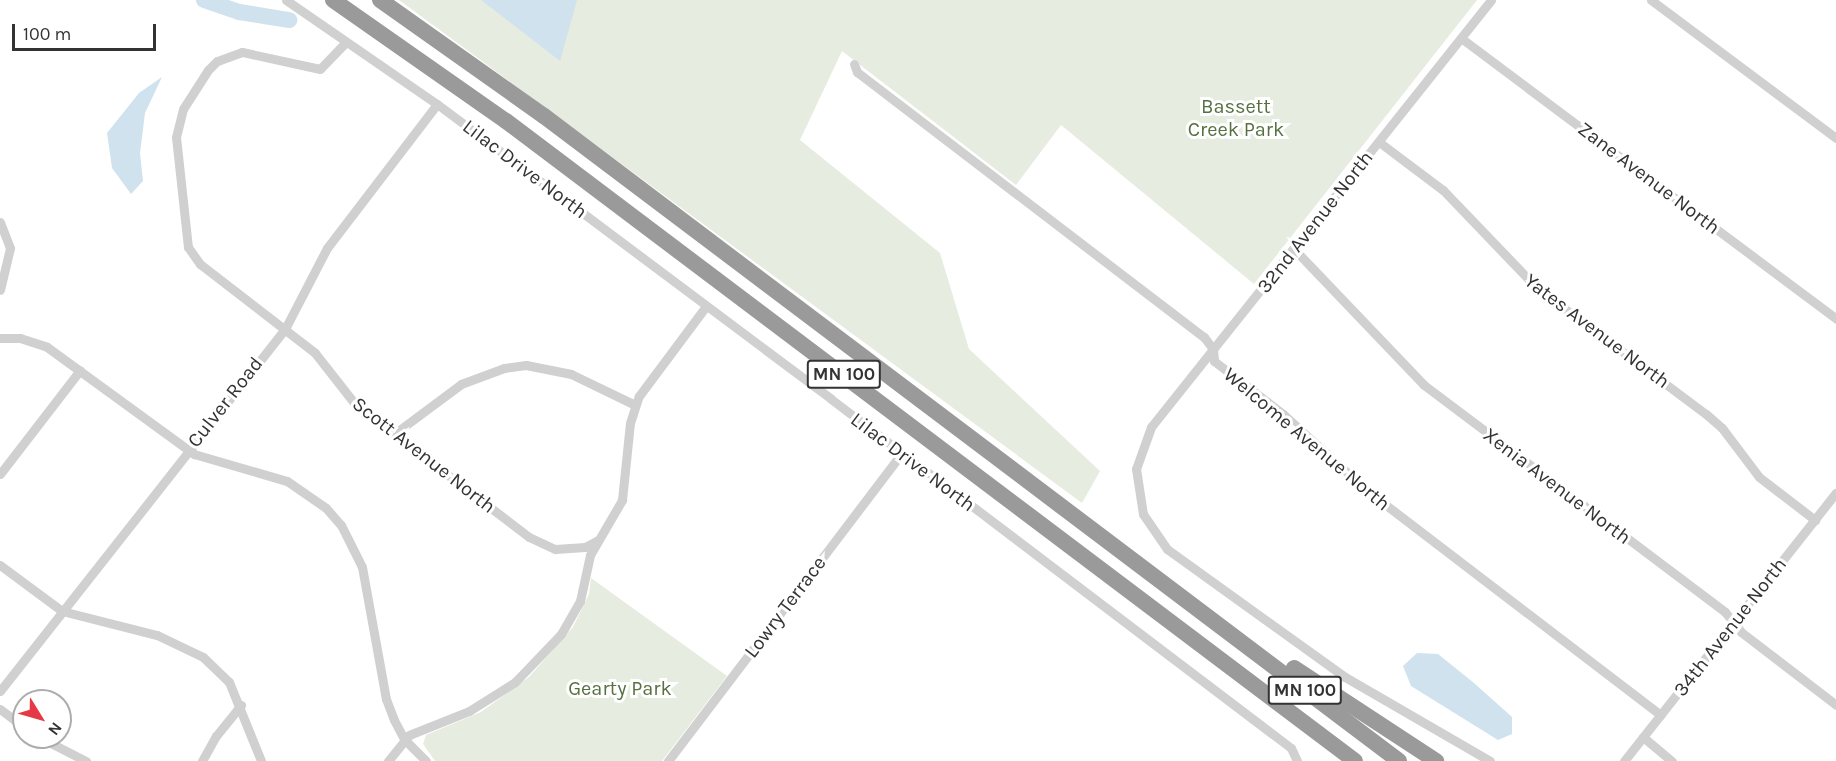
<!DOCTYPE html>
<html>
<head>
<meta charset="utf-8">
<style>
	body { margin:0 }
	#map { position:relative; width:1836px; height:761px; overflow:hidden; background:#fff; font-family:Karla,sans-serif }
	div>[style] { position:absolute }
	.green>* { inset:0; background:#e6ecdf }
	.water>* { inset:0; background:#cfe2ee }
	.river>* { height:16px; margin:-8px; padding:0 8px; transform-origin:8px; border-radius:8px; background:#cfe2ee }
	.street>* { height:9px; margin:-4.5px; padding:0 4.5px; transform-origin:4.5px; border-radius:4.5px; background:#d0d0d0 }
	.highway>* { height:16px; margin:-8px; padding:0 8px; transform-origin:8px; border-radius:8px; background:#9a9a9a }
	span { translate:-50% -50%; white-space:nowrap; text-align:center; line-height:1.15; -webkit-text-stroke:6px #fff; paint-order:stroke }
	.shield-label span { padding:2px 4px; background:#fff; border:2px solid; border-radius:4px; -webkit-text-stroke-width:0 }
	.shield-label { font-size:18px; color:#333; font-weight:700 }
	.park-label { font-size:20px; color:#56703f }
	.street-label { font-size:20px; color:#333 }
	.north { position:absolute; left:12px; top:689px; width:60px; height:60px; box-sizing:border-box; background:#fff; border:2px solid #adadad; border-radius:50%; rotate:127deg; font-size:16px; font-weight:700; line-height:24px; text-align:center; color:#333 }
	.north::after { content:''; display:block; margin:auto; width:21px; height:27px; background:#e63946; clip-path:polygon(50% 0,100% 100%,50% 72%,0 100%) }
	.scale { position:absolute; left:12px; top:24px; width:144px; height:27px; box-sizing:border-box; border:3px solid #333; border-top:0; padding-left:8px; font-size:18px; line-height:21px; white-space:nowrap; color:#333; -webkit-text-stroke:4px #fff; paint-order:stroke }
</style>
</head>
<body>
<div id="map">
	<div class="green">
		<div style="clip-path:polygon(399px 0,1477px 0,1254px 284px,1061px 125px,1016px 185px,842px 51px,800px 140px,940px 253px,969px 349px,1100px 471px,1082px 503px)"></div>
		<div style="clip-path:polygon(591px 578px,727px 676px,662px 761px,435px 761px,423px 744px,426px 735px,481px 712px,529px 677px,573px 627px,589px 594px)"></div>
	</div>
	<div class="water">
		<div style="clip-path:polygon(481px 0,577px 0,560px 61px)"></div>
		<div style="clip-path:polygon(162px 77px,145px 113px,140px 153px,143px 181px,131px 194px,112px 168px,107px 133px,139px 93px)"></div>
		<div style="clip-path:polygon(1417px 653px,1438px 654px,1474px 683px,1512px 717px,1512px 734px,1498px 740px,1411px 686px,1403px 666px)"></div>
	</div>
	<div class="river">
		<div style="left:204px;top:0;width:37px;rotate:19deg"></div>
		<div style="left:239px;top:12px;width:51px;rotate:9.1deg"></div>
	</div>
	<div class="street">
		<div style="left:286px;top:0;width:183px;rotate:34.6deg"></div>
		<div style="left:437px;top:104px;width:492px;rotate:36.8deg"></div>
		<div style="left:831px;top:399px;width:577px;rotate:37.19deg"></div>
		<div style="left:1291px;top:748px;width:14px;rotate:65deg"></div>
		<div style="left:1651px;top:0;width:231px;rotate:36.7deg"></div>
		<div style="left:1461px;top:38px;width:469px;rotate:36.8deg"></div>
		<div style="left:346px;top:42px;width:37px;rotate:134deg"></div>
		<div style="left:320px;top:69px;width:80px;rotate:-167.7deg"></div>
		<div style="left:242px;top:52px;width:27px;rotate:160deg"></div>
		<div style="left:217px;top:61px;width:13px;rotate:135deg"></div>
		<div style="left:208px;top:70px;width:46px;rotate:122.7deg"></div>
		<div style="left:183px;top:109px;width:29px;rotate:104deg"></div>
		<div style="left:176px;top:137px;width:111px;rotate:83.8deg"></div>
		<div style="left:188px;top:247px;width:21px;rotate:55deg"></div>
		<div style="left:200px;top:264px;width:145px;rotate:37.7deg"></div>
		<div style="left:315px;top:353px;width:65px;rotate:51.9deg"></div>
		<div style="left:355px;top:404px;width:219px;rotate:37.4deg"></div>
		<div style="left:529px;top:537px;width:29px;rotate:25deg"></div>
		<div style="left:555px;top:549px;width:30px;rotate:-4deg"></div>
		<div style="left:585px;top:547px;width:15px;rotate:-28deg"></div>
		<div style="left:854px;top:64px;width:9px;rotate:69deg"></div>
		<div style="left:857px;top:72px;width:437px;rotate:37.4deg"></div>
		<div style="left:1204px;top:337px;width:15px;rotate:53deg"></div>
		<div style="left:1213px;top:349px;width:12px;rotate:85deg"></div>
		<div style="left:1214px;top:361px;width:87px;rotate:37.5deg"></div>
		<div style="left:1283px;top:414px;width:111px;rotate:42.4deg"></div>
		<div style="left:1365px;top:489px;width:372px;rotate:37.4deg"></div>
		<div style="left:1379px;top:142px;width:80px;rotate:36.9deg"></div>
		<div style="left:1443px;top:190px;width:134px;rotate:46.2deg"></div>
		<div style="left:1536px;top:287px;width:212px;rotate:36.8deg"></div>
		<div style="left:1706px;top:414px;width:21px;rotate:41deg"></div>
		<div style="left:1722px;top:428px;width:61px;rotate:52.9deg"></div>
		<div style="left:1759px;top:477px;width:71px;rotate:37.5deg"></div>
		<div style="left:0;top:222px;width:28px;rotate:69deg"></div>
		<div style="left:10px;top:248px;width:43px;rotate:103.4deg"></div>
		<div style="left:1294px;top:249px;width:188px;rotate:46.3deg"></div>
		<div style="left:1424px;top:385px;width:377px;rotate:37deg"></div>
		<div style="left:1725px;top:612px;width:26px;rotate:51deg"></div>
		<div style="left:1741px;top:632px;width:120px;rotate:37.5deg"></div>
		<div style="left:0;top:338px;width:20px"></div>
		<div style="left:20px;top:338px;width:28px;rotate:18deg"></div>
		<div style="left:47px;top:347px;width:182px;rotate:36.1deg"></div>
		<div style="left:194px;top:454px;width:97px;rotate:16.2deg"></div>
		<div style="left:287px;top:481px;width:47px;rotate:34.7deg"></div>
		<div style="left:326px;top:508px;width:23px;rotate:49deg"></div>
		<div style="left:341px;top:525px;width:47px;rotate:63.4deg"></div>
		<div style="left:362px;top:567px;width:134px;rotate:79.7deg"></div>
		<div style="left:386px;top:699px;width:22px;rotate:69deg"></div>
		<div style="left:394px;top:720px;width:21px;rotate:62deg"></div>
		<div style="left:404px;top:739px;width:31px;rotate:45deg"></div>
		<div style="left:394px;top:434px;width:84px;rotate:-36.7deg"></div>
		<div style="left:461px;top:384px;width:46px;rotate:-20.4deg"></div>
		<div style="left:504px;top:368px;width:22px;rotate:-8deg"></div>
		<div style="left:526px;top:365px;width:46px;rotate:11.3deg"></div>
		<div style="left:571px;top:374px;width:71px;rotate:25.8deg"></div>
		<div style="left:0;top:474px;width:131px;rotate:-52.4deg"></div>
		<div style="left:0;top:565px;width:77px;rotate:36.6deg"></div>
		<div style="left:62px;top:611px;width:98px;rotate:14.2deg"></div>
		<div style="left:157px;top:635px;width:51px;rotate:25.6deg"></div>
		<div style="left:203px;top:657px;width:36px;rotate:44deg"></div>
		<div style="left:229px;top:682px;width:85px;rotate:67.9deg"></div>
		<div style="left:0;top:691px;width:463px;rotate:-51.8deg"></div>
		<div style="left:286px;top:327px;width:89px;rotate:-62.6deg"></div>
		<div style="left:327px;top:248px;width:181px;rotate:-52.6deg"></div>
		<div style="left:0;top:709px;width:30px;rotate:37deg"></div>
		<div style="left:39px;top:737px;width:53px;rotate:27.1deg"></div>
		<div style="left:1643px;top:737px;width:38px;rotate:40deg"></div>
		<div style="left:202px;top:761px;width:29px;rotate:-61deg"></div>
		<div style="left:216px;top:736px;width:40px;rotate:-51deg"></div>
		<div style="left:388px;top:761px;width:33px;rotate:-51deg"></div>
		<div style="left:409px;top:735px;width:65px;rotate:-21.8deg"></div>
		<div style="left:469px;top:711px;width:54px;rotate:-32.2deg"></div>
		<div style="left:515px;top:682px;width:66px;rotate:-46.2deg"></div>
		<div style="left:561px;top:634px;width:38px;rotate:-60deg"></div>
		<div style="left:580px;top:601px;width:47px;rotate:-77.7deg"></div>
		<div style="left:590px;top:555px;width:64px;rotate:-59.8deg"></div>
		<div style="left:622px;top:500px;width:77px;rotate:-84.1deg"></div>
		<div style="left:630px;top:423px;width:28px;rotate:-72deg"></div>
		<div style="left:639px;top:396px;width:112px;rotate:-53.3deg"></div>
		<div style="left:668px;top:761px;width:387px;rotate:-52.8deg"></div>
		<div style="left:1490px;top:761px;width:168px;rotate:-149.9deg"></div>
		<div style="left:1345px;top:677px;width:219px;rotate:-144.3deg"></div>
		<div style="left:1167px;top:549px;width:42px;rotate:-124.4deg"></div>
		<div style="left:1143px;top:514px;width:46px;rotate:-98.8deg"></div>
		<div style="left:1136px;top:469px;width:45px;rotate:-70.3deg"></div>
		<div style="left:1151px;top:427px;width:546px;rotate:-51.47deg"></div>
		<div style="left:1624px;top:761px;width:342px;rotate:-51.7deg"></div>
	</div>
	<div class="highway">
		<div style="left:333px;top:0;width:211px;rotate:35deg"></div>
		<div style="left:506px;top:121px;width:1063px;rotate:37.01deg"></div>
		<div style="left:380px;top:0;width:201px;rotate:35.3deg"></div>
		<div style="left:544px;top:116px;width:1071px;rotate:37.03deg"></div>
		<div style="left:1294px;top:668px;width:170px;rotate:33.2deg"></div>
	</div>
	<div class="shield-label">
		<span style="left:844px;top:374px">MN 100</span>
		<span style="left:1305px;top:690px">MN 100</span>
	</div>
	<div class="park-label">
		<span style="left:1236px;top:118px">Bassett<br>Creek Park</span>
		<span style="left:620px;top:688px">Gearty Park</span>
	</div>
	<div class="street-label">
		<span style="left:525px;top:169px;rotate:37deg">Lilac Drive North</span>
		<span style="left:1649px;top:178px;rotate:37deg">Zane Avenue North</span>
		<span style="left:1315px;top:222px;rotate:-52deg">32nd Avenue North</span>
		<span style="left:1597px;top:331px;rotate:37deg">Yates Avenue North</span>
		<span style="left:225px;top:402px;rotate:-52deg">Culver Road</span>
		<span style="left:1307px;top:439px;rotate:40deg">Welcome Avenue North</span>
		<span style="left:424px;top:455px;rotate:38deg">Scott Avenue North</span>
		<span style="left:913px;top:462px;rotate:37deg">Lilac Drive North</span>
		<span style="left:1557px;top:486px;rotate:37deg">Xenia Avenue North</span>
		<span style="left:785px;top:607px;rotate:-53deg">Lowry Terrace</span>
		<span style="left:1730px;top:627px;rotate:-52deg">34th Avenue North</span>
	</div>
	<div class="north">N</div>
	<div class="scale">100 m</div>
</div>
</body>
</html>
